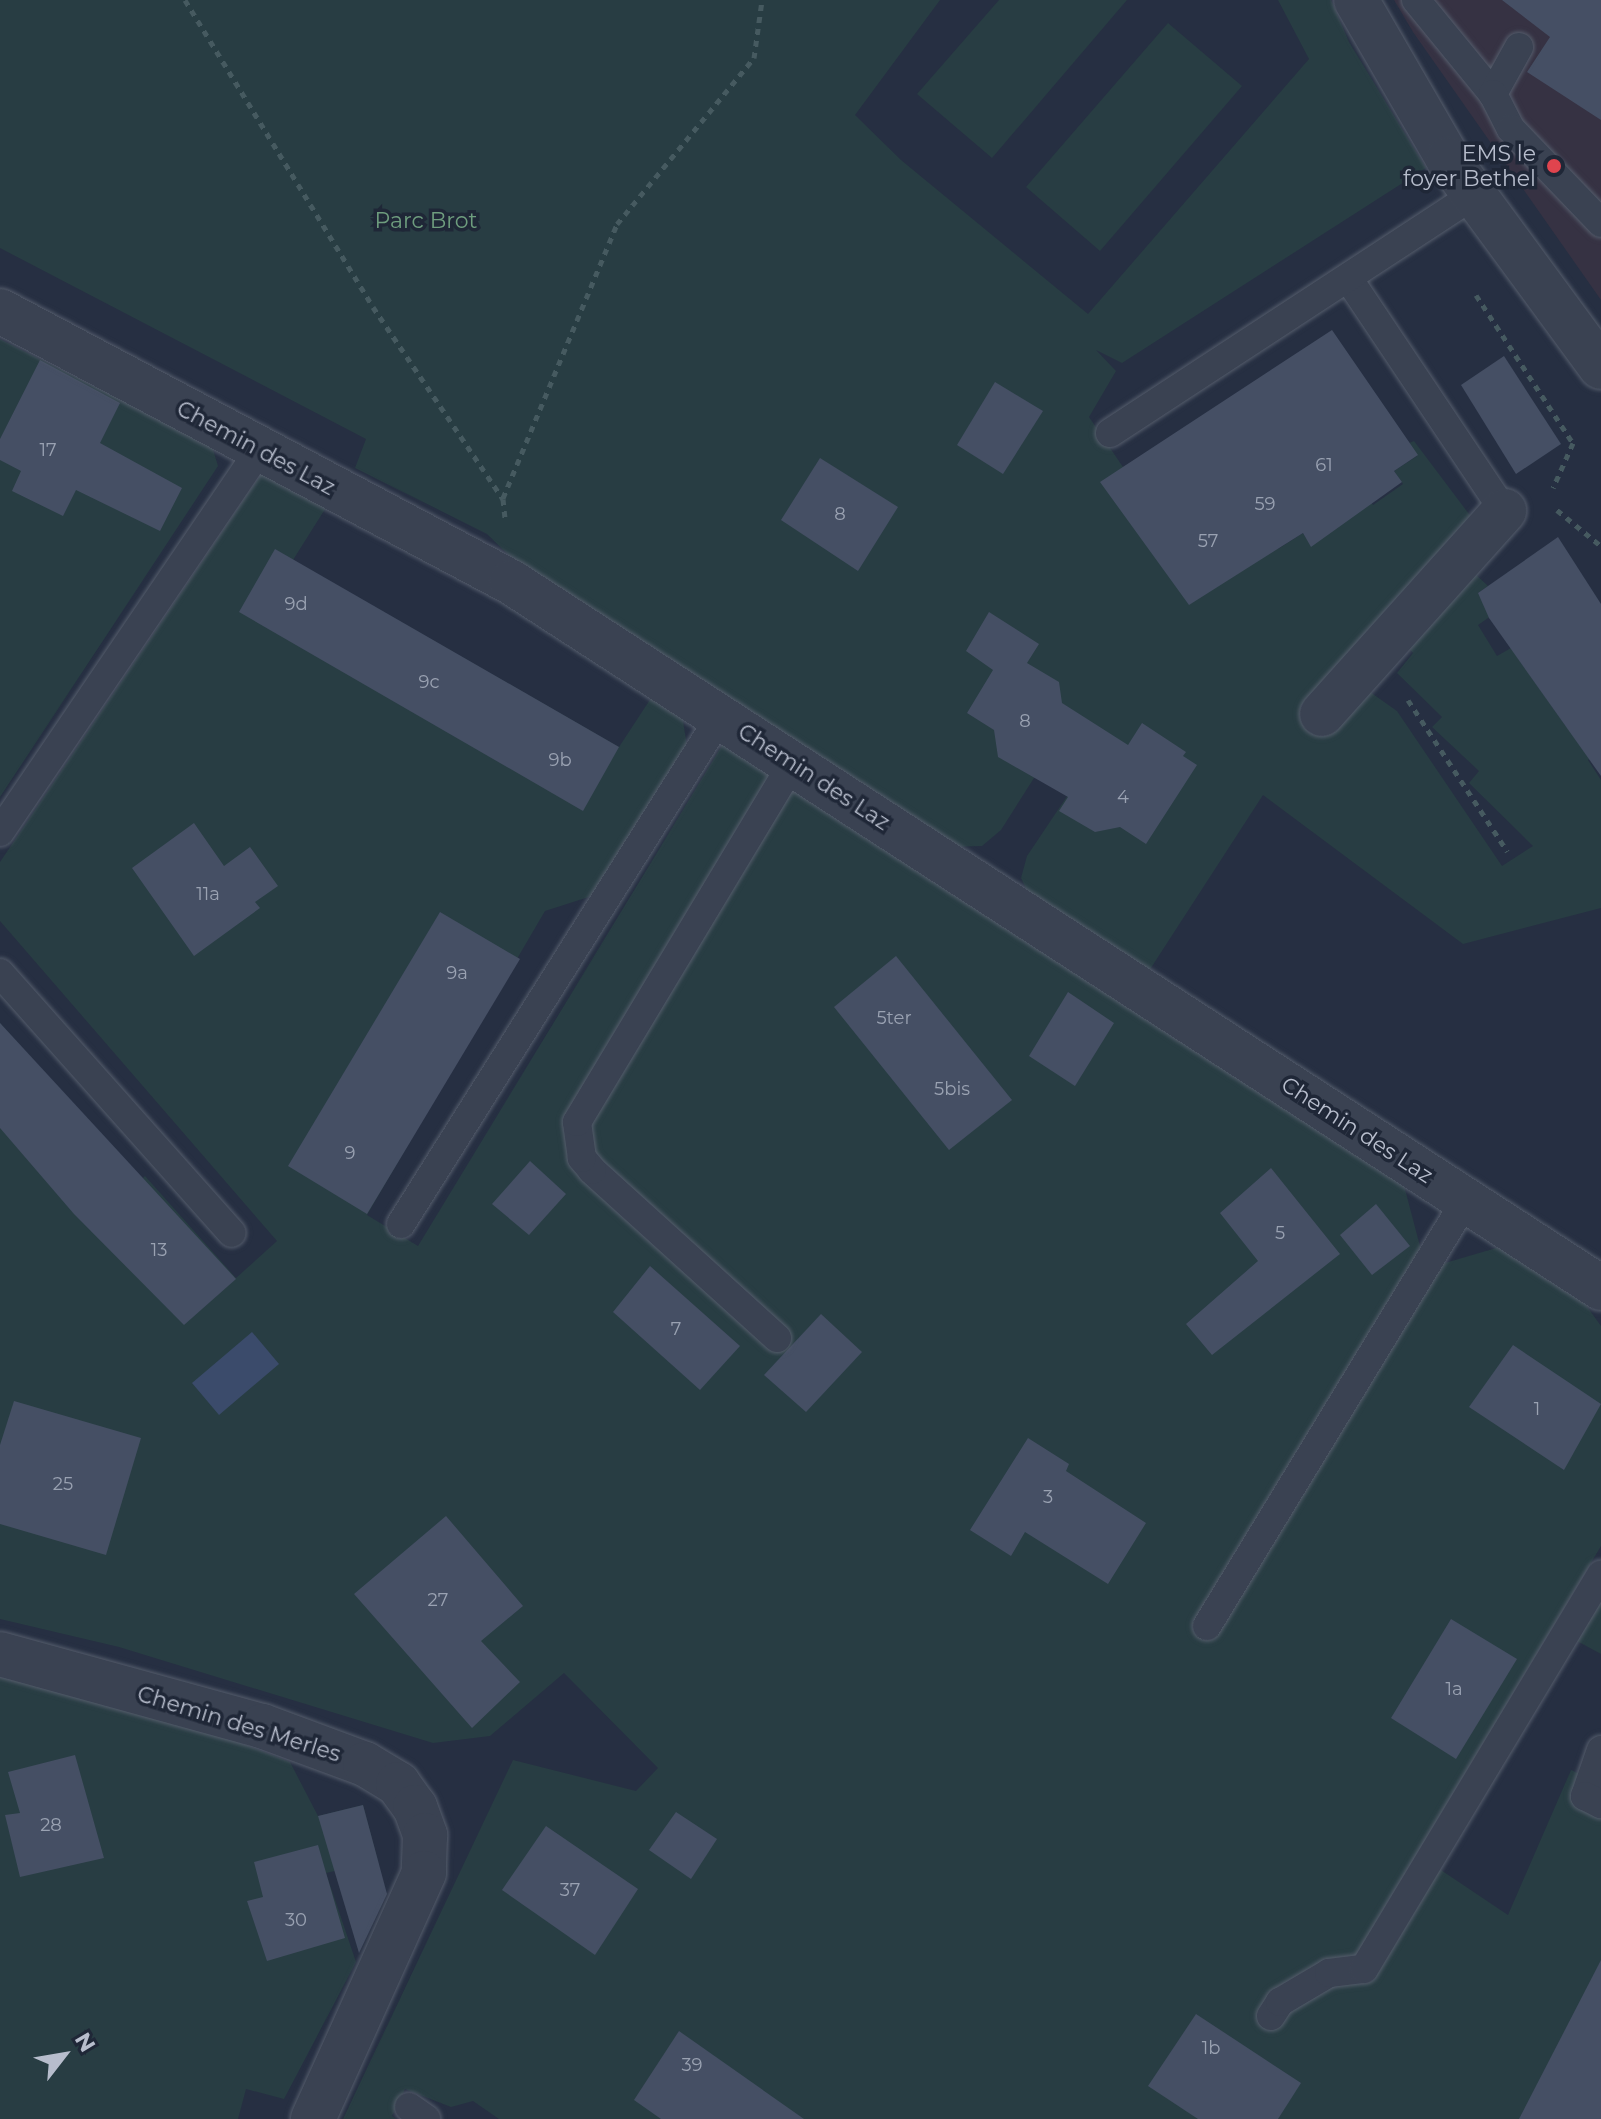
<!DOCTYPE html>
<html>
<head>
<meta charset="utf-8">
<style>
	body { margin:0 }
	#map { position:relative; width:1601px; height:2119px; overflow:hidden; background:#262f42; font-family:Montserrat,sans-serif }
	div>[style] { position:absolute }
	.medical>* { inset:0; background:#363243 }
	.green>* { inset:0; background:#283d43 }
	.water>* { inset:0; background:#3b4b6b }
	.building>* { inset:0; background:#454f64 }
	.path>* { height:5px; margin-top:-2.5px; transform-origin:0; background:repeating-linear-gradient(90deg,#465a60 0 6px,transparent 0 12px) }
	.roads { filter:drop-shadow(0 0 2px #555d6c) drop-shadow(0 0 2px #555d6c) }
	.lane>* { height:28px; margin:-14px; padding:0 14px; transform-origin:14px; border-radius:14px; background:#3a4252 }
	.street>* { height:44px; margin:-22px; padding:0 22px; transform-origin:22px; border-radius:22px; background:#3a4252 }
	.dots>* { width:22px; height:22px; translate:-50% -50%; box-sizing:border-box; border:4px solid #1f2737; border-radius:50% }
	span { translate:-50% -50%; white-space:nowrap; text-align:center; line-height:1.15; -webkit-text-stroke:7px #1f2737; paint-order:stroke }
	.number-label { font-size:18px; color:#9aa2b2 }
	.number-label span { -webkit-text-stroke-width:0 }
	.poi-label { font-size:22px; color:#b7bdcc }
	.right { translate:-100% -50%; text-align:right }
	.park-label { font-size:22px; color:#6e9d7e }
	.street-label { font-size:22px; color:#b7bdcc }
	.north { position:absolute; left:24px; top:2015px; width:80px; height:80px; -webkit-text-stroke:6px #1f2737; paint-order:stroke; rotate:59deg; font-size:22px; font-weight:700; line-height:32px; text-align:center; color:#b7bdcc }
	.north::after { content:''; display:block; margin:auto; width:28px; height:36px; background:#b7bdcc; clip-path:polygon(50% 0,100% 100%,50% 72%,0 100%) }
</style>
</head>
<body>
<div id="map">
	<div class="medical">
		<div style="clip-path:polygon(1394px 0,1601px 0,1601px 300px,1413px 32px)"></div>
	</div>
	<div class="green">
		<div style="clip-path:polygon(0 0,940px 0,855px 115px,901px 160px,1088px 314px,1309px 59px,1278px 0,1331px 0,1349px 42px,1426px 168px,1122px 363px,1096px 350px,1116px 371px,1089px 417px,1123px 467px,1138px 458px,1270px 538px,1278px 549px,1303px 533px,1311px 546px,1364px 492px,1373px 505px,1403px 484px,1394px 471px,1417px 456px,1409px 443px,1414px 441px,1475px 522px,1336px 668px,1397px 711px,1502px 866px,1533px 846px,1469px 783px,1479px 771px,1432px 727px,1442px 717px,1397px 673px,1413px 653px,1405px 643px,1472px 571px,1488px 586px,1478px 593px,1491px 616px,1478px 625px,1497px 656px,1511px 648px,1565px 725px,1598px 752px,1588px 760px,1601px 780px,1601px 908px,1463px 944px,1263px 795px,1147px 974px,1030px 897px,1021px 878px,1027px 856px,1086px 768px,1034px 778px,1001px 830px,982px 846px,951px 847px,524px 570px,487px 534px,355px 468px,366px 439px,0 248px)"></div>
		<div style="clip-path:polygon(999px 0,1127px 0,992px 158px,917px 94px)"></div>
		<div style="clip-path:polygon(1168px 23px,1242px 86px,1100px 251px,1026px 187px)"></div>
		<div style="clip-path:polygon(0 339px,212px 446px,218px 466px,0 797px)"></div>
		<div style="clip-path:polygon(263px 471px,327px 506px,293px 560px,619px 747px,655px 692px,681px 708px,687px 746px,595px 895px,545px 911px,367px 1215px,418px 1246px,726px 739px,1401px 1174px,1421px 1250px,1445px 1263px,1503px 1246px,1578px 1294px,1601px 1326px,1601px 1546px,1417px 1854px,1508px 1915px,1571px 1770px,1601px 1784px,1601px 2119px,499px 2119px,473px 2101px,451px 2107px,405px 2089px,392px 2116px,396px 2119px,343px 2119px,513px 1760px,636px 1791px,658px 1768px,564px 1673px,490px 1736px,433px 1743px,119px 1647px,0 1619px,0 1023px,125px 1162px,135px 1185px,145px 1176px,236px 1278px,277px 1241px,0 921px,0 862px)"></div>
		<div style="clip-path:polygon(1601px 1602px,1601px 1654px,1577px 1641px)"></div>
		<div style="clip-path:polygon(0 1674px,220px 1735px,290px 1762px,318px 1816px,363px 1805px,378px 1861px,326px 1873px,356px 1962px,284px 2099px,246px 2089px,238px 2119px,0 2119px)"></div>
	</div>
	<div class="water">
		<div style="clip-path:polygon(252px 1332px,279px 1364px,219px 1415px,192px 1383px)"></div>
	</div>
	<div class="building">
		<div style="clip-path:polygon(1502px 0,1601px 0,1601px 120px,1527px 72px,1550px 37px)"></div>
		<div style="clip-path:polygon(1332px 330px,1418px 455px,1394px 471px,1402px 482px,1311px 547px,1303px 533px,1189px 605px,1100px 482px)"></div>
		<div style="clip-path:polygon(1504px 356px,1561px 444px,1516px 474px,1461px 385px)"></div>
		<div style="clip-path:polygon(40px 360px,120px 403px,100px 443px,182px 488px,160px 531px,76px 490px,63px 516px,12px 491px,21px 471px,0 460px,0 439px)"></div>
		<div style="clip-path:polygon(995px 382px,1043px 411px,1003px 474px,957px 445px)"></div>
		<div style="clip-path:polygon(820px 458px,898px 507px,858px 571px,781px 520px)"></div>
		<div style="clip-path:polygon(1558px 537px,1601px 604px,1601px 776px,1489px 618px,1478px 593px)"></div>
		<div style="clip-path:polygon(275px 549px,619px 747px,583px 811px,239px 612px)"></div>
		<div style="clip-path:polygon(989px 612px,1039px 644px,1027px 663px,1059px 682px,1062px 703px,1128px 745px,1142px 723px,1186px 752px,1183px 756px,1197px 765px,1146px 844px,1120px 827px,1095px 832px,1059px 811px,1068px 797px,998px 757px,994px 730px,967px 713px,993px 670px,966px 651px)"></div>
		<div style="clip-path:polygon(194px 823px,224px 866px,250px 847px,278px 886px,255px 902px,260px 908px,194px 956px,132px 868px)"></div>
		<div style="clip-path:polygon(440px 912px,520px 959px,367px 1214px,288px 1166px)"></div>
		<div style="clip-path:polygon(896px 956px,1012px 1100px,949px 1150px,834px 1007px)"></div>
		<div style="clip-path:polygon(1068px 992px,1114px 1023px,1075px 1086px,1029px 1056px)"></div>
		<div style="clip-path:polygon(0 1023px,236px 1279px,184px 1325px,74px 1214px,0 1128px)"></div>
		<div style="clip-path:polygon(530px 1161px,566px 1194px,529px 1235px,492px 1204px)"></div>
		<div style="clip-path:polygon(1271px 1168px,1340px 1254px,1212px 1355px,1186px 1324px,1258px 1261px,1220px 1213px)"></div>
		<div style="clip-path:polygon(1376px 1204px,1410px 1246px,1372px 1275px,1340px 1235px)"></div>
		<div style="clip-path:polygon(650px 1266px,740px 1346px,700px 1390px,613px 1312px)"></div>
		<div style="clip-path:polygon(821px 1314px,862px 1352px,806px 1412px,764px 1375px)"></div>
		<div style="clip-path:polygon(1513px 1345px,1601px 1404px,1564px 1470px,1469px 1407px)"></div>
		<div style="clip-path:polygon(14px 1401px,141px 1438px,106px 1555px,0 1524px,0 1445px)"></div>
		<div style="clip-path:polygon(1028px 1438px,1069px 1464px,1066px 1471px,1146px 1523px,1108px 1584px,1025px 1532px,1011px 1556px,970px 1530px)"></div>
		<div style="clip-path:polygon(446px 1516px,523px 1606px,481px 1641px,520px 1682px,472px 1728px,354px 1594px)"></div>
		<div style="clip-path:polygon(1451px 1619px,1517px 1659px,1456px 1759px,1391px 1718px)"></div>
		<div style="clip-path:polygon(75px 1755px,104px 1858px,20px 1877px,5px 1815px,20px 1813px,8px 1772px)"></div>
		<div style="clip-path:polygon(363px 1805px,387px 1894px,359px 1953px,318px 1816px)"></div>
		<div style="clip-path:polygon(676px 1812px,717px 1839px,691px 1879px,649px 1850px)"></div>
		<div style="clip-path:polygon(546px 1826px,638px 1889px,595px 1955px,502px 1890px)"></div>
		<div style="clip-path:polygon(318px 1845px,345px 1938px,267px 1961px,247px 1901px,263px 1897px,254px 1862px)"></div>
		<div style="clip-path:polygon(1601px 1960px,1601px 2119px,1519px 2119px)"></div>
		<div style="clip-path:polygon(1196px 2014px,1301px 2083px,1278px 2119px,1198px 2119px,1148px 2086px)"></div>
		<div style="clip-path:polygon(679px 2031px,804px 2119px,661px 2119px,634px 2100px)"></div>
	</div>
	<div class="path">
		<div style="left:185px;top:0;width:360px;rotate:58.5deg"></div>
		<div style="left:373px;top:307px;width:232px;rotate:55.9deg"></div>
		<div style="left:503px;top:499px;width:19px;rotate:84deg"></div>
		<div style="left:1476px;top:295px;width:177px;rotate:56.8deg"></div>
		<div style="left:1573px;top:443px;width:49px;rotate:114deg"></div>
		<div style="left:503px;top:498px;width:297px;rotate:-67.4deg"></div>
		<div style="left:617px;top:224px;width:215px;rotate:-50.5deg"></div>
		<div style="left:754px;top:58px;width:59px;rotate:-82.1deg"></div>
		<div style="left:1557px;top:510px;width:57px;rotate:39.3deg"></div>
		<div style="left:1408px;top:700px;width:181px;rotate:56.7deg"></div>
	</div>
	<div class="roads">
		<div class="lane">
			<div style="left:1416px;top:0;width:122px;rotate:50.7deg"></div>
			<div style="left:1519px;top:47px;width:54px;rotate:119deg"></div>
			<div style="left:1493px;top:94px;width:39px;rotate:63deg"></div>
			<div style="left:1511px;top:129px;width:130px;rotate:46.2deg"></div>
			<div style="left:1348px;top:278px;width:280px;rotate:56.2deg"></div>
			<div style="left:1110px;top:433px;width:436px;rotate:-33.2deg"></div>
			<div style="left:0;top:832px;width:463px;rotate:-55.8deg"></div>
			<div style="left:0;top:973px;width:348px;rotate:48.3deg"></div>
			<div style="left:401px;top:1224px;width:599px;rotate:-57.82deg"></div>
			<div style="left:777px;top:1338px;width:250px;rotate:-137.8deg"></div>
			<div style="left:592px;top:1170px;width:16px;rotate:-130deg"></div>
			<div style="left:582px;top:1158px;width:36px;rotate:-98deg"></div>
			<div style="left:577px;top:1122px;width:418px;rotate:-59deg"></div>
			<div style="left:1207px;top:1626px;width:499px;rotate:-58.7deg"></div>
			<div style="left:1601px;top:1750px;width:49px;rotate:109.2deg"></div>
			<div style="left:1585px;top:1796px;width:18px;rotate:27deg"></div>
			<div style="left:1271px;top:2016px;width:17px;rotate:-57deg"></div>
			<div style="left:1280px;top:2002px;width:57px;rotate:-30.6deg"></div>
			<div style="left:1329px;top:1973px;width:35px;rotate:-7deg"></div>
			<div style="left:1364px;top:1969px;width:460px;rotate:-59deg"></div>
			<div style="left:409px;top:2107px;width:21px;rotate:35deg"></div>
		</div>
		<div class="street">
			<div style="left:1356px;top:0;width:184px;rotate:59.9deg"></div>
			<div style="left:1448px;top:159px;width:258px;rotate:53.7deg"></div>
			<div style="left:0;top:311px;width:578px;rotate:27.94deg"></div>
			<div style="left:511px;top:582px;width:1299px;rotate:32.93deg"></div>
			<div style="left:1322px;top:714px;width:273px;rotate:-48.1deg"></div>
			<div style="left:0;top:1654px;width:272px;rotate:15.4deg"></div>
			<div style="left:262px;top:1726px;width:110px;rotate:20.3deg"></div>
			<div style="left:365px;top:1764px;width:39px;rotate:31deg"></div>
			<div style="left:398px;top:1784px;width:29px;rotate:54deg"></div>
			<div style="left:415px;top:1807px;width:30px;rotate:70deg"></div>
			<div style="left:425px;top:1835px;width:38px;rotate:92deg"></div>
			<div style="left:424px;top:1873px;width:270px;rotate:114.3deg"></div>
		</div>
	</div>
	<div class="dots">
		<div style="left:1554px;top:166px;background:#e0444e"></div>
	</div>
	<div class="number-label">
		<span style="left:48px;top:450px">17</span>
		<span style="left:1324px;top:465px">61</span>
		<span style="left:1265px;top:504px">59</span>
		<span style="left:840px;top:514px">8</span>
		<span style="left:1208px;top:541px">57</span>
		<span style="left:296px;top:604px">9d</span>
		<span style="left:429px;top:682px">9c</span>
		<span style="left:1025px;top:721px">8</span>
		<span style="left:560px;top:760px">9b</span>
		<span style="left:1123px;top:797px">4</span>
		<span style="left:208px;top:894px">11a</span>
		<span style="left:457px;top:973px">9a</span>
		<span style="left:894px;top:1018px">5ter</span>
		<span style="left:952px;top:1089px">5bis</span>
		<span style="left:350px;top:1153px">9</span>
		<span style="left:1280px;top:1233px">5</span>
		<span style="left:159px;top:1250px">13</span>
		<span style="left:676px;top:1329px">7</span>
		<span style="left:1537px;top:1409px">1</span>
		<span style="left:63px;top:1484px">25</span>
		<span style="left:1048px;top:1497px">3</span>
		<span style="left:438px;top:1600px">27</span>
		<span style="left:1454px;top:1689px">1a</span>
		<span style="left:51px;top:1825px">28</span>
		<span style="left:570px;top:1890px">37</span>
		<span style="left:296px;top:1920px">30</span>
		<span style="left:1211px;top:2048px">1b</span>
		<span style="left:692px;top:2065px">39</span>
	</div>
	<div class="poi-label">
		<span class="right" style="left:1536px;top:166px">EMS le<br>foyer Bethel</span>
	</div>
	<div class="park-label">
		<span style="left:426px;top:221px">Parc Brot</span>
	</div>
	<div class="street-label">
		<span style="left:256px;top:448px;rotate:28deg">Chemin des Laz</span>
		<span style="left:814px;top:777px;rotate:33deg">Chemin des Laz</span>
		<span style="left:1357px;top:1130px;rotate:33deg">Chemin des Laz</span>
		<span style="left:239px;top:1724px;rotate:17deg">Chemin des Merles</span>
	</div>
	<div class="north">N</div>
</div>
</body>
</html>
